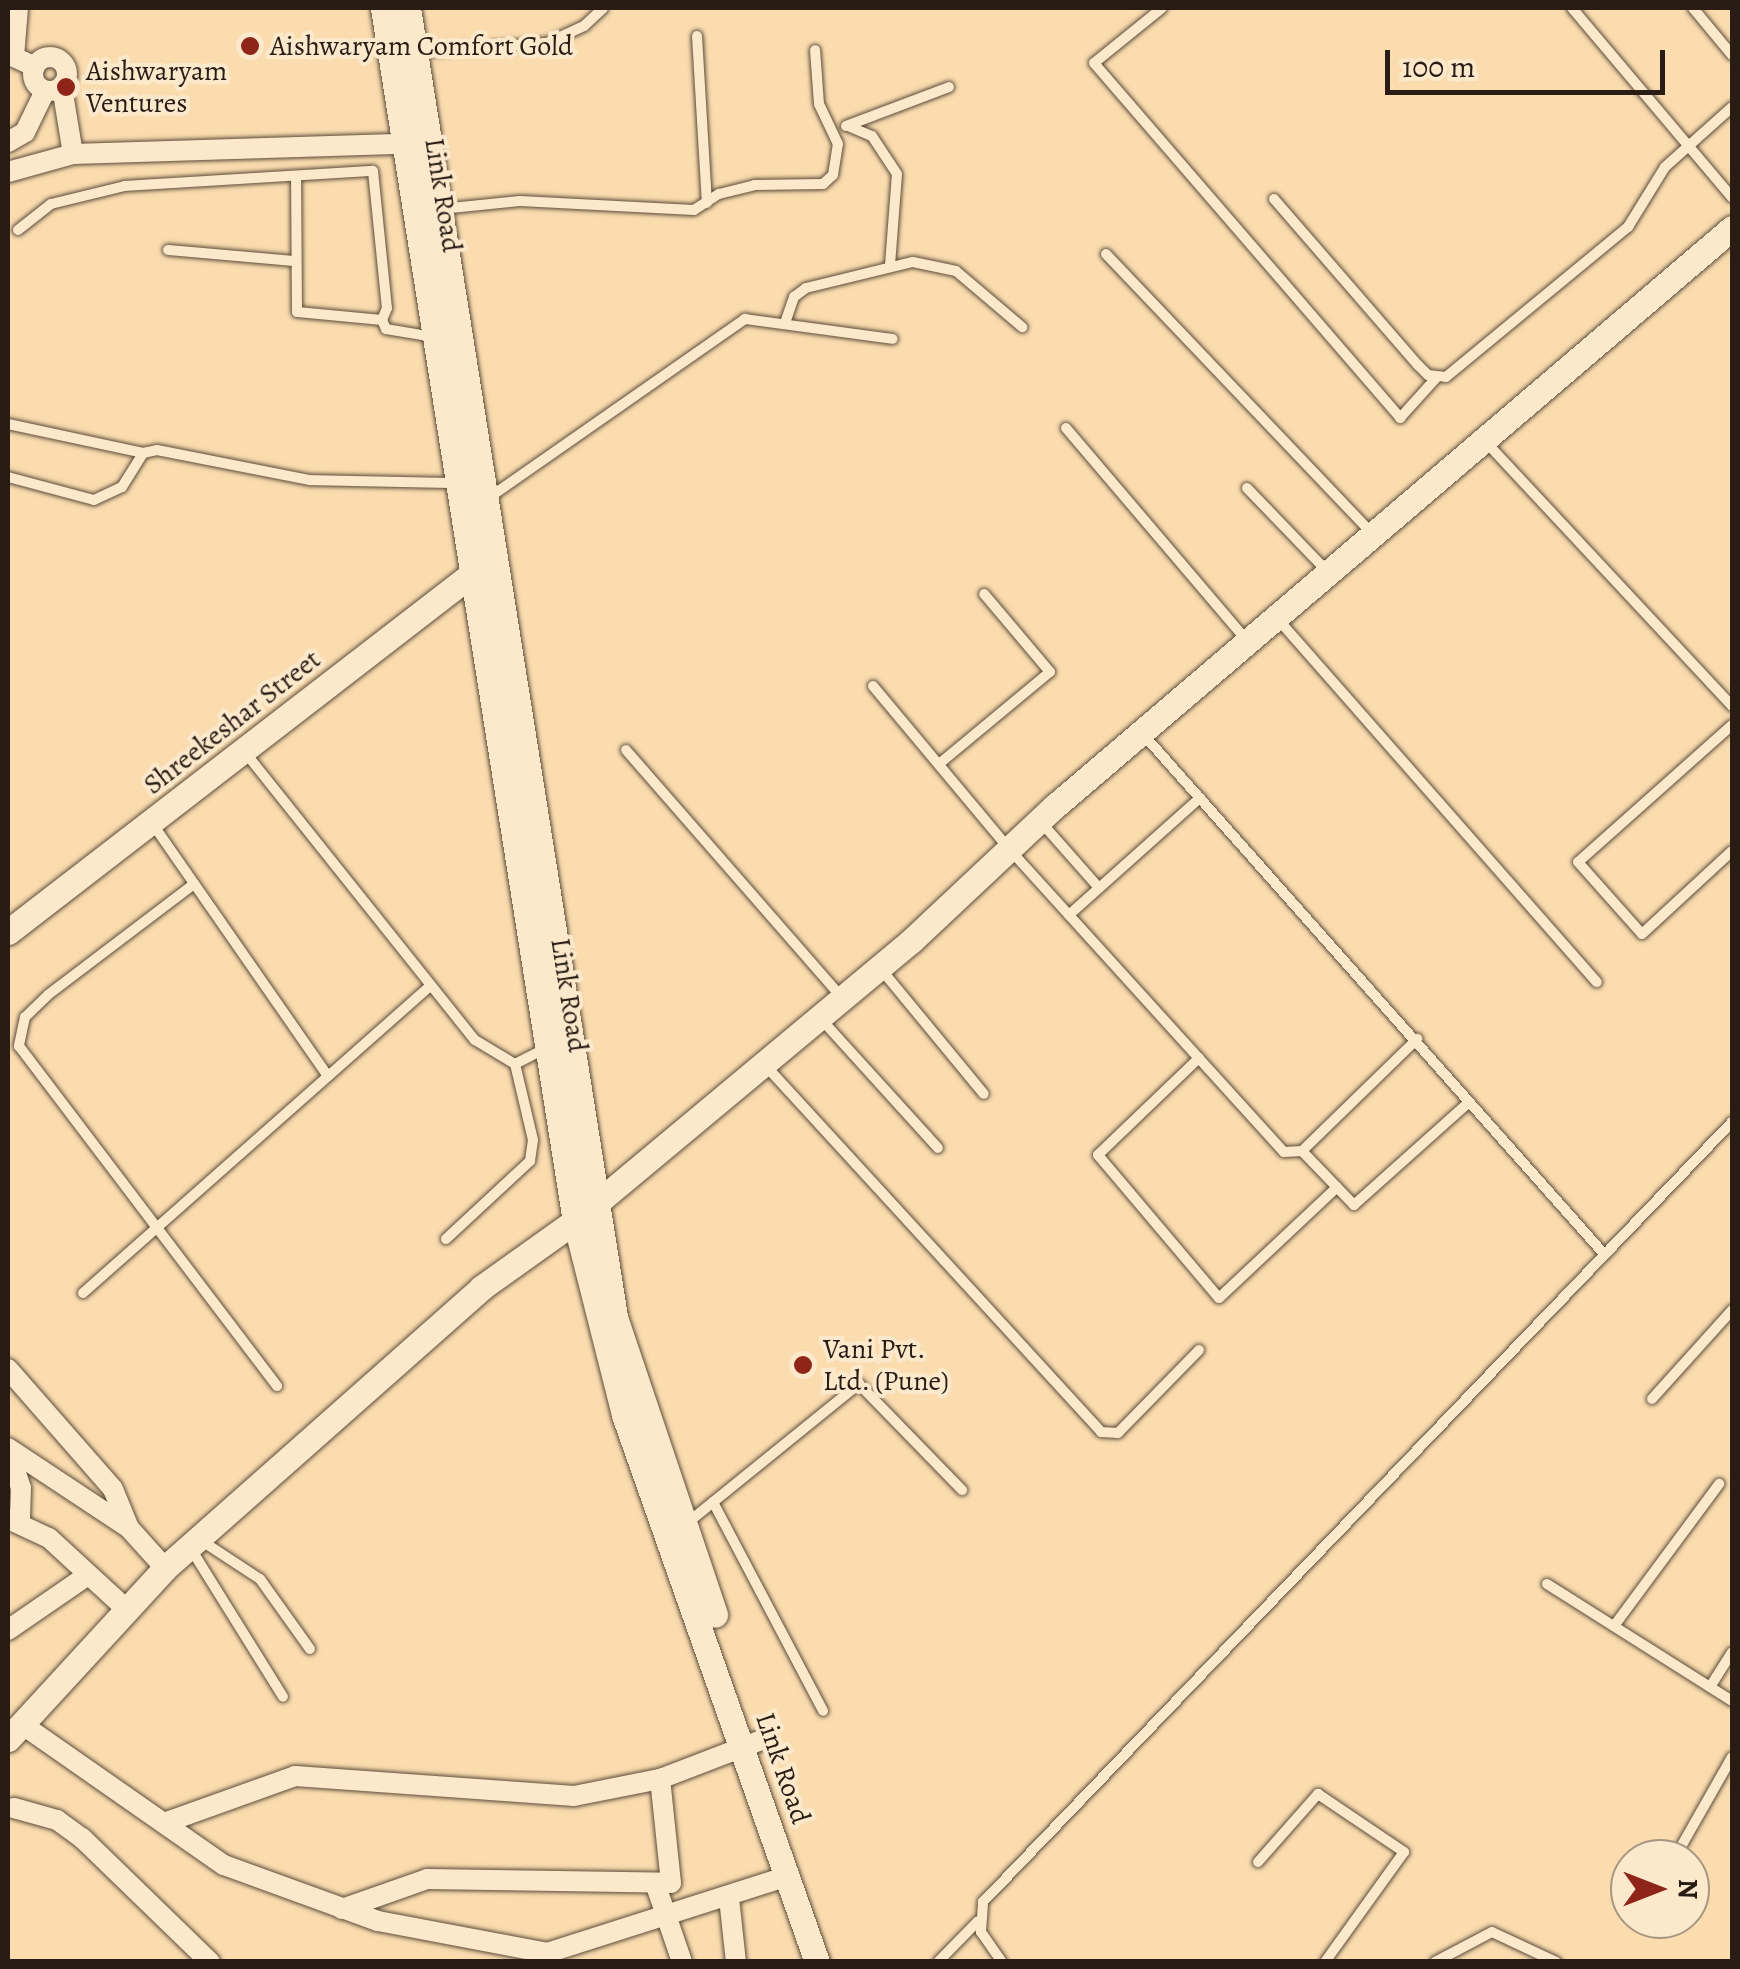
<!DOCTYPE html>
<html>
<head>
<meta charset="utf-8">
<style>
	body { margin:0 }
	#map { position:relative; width:1740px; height:1969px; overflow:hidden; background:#fadcaf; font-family:Alegreya,serif }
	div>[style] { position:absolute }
	.roads { filter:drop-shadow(0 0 2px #5c4c3b) drop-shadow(0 0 2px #5c4c3b) }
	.service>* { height:10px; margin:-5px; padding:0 5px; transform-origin:5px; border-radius:5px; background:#fce8cb }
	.minor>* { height:20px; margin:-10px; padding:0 10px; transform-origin:10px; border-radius:10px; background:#fce8cb }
	.minor>.ring { margin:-10px; padding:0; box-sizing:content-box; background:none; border:20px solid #fce8cb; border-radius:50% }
	.tertiary>* { height:25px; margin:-12.5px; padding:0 12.5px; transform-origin:12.5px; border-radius:12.5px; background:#fce8cb }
	.dots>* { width:28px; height:28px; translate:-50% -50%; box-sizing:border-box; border:5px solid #fce8cb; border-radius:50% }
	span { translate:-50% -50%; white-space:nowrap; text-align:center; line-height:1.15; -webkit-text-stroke:8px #fce8cb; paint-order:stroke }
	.poi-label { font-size:28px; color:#281c14 }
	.left { translate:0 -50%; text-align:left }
	.street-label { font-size:28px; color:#281c14 }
	.frame { position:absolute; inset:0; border:10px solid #281c14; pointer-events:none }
	.north { position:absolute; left:1610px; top:1839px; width:100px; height:100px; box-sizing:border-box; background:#fce8cb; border:2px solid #a79682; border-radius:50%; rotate:90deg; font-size:28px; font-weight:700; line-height:40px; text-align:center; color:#281c14 }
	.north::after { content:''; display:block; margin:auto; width:35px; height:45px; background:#8f2418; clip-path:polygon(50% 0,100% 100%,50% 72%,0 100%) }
	.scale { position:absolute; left:1385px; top:50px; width:280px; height:45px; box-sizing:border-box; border:5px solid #281c14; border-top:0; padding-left:12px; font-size:30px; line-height:35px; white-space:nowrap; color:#281c14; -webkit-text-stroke:8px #fce8cb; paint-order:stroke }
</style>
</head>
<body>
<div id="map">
	<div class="roads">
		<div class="service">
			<div style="left:1162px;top:8px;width:87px;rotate:141deg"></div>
			<div style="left:1094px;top:63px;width:469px;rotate:49.2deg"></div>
			<div style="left:1400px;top:418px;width:55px;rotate:-47.9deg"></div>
			<div style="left:1572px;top:8px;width:248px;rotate:49.8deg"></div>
			<div style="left:1693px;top:8px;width:61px;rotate:50.3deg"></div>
			<div style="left:697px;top:36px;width:167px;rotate:86.6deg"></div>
			<div style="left:416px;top:52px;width:131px;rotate:-3.9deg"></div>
			<div style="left:547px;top:43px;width:41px;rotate:-24.7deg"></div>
			<div style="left:584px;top:26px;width:26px;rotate:-43deg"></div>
			<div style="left:846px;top:126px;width:110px;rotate:-20.7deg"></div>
			<div style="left:848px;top:126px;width:26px;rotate:23deg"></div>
			<div style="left:872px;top:136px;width:45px;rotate:56.7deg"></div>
			<div style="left:897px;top:174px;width:92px;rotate:94.4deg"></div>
			<div style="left:1274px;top:199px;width:220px;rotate:49.1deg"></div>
			<div style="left:1418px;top:365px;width:14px;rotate:45deg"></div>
			<div style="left:1428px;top:375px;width:18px;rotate:6deg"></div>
			<div style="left:1446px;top:377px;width:236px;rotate:-39.5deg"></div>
			<div style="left:1628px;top:227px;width:70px;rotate:-58.3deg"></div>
			<div style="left:1665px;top:167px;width:90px;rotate:-41.8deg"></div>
			<div style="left:441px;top:209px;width:79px;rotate:-5.8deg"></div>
			<div style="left:520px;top:201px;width:174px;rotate:3deg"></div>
			<div style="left:694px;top:210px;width:30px;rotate:-33deg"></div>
			<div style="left:719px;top:194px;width:36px;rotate:-14deg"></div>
			<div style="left:754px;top:185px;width:69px;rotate:-0.8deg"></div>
			<div style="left:823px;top:184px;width:13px;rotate:-42deg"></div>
			<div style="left:833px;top:175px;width:31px;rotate:-81deg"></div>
			<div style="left:838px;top:144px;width:44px;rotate:-115.4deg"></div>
			<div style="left:819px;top:104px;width:54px;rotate:-94.2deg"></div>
			<div style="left:18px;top:230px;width:42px;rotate:-38.2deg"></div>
			<div style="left:51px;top:204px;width:76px;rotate:-13.7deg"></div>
			<div style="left:125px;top:186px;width:248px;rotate:-3.5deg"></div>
			<div style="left:373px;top:171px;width:138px;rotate:84.2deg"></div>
			<div style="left:387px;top:308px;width:13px;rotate:113deg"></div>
			<div style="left:382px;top:320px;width:85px;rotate:-174.6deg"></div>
			<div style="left:297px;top:312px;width:133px;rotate:-90.4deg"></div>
			<div style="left:168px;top:250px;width:127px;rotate:5deg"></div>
			<div style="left:1106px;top:254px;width:384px;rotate:46.4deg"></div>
			<div style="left:382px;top:320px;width:10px;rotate:66deg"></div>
			<div style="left:386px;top:329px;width:49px;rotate:9.5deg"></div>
			<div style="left:785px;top:323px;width:28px;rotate:-71deg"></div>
			<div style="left:794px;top:297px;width:15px;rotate:-37deg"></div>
			<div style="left:806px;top:288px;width:110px;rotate:-13.7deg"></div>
			<div style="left:913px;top:262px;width:44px;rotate:11.8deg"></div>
			<div style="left:956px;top:271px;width:87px;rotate:40.3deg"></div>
			<div style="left:8px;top:424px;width:138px;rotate:12.1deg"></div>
			<div style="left:1066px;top:428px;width:280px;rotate:49.6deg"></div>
			<div style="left:1484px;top:440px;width:364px;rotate:47deg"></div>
			<div style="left:8px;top:477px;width:89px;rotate:15deg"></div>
			<div style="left:94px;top:500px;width:31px;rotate:-25deg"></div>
			<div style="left:122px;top:487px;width:40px;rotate:-58deg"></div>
			<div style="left:143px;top:453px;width:14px;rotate:-12deg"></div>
			<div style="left:157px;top:450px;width:156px;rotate:11.1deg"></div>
			<div style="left:310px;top:480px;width:147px;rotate:1.2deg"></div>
			<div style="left:1247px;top:488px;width:115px;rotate:46.1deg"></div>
			<div style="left:487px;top:499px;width:315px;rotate:-34.9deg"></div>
			<div style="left:745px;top:319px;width:149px;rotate:7.7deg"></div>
			<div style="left:1276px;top:617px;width:486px;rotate:48.7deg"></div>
			<div style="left:873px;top:686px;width:215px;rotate:50.1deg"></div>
			<div style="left:1011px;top:851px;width:406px;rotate:47.8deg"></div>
			<div style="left:1284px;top:1152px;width:18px;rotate:-3deg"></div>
			<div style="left:1302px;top:1151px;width:161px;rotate:-44.2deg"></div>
			<div style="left:1732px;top:725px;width:206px;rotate:138.3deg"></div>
			<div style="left:1578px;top:862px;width:96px;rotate:48.4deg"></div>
			<div style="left:1642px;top:934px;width:122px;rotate:-42.7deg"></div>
			<div style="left:1142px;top:733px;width:696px;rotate:48.43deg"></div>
			<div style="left:626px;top:750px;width:329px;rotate:48.9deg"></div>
			<div style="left:244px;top:751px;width:370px;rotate:51.4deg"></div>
			<div style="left:475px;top:1040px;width:47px;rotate:31deg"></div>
			<div style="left:515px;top:1064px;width:36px;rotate:-27deg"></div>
			<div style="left:939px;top:764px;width:144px;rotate:-39.7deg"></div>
			<div style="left:1050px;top:672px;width:102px;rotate:-130.2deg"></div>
			<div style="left:1040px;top:821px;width:89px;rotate:48.6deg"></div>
			<div style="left:152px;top:823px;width:308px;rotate:55.2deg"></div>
			<div style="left:194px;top:884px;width:183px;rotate:142.8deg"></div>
			<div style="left:48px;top:995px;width:32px;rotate:136deg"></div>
			<div style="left:25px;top:1017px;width:30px;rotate:102deg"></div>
			<div style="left:19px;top:1046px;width:427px;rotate:52.8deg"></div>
			<div style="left:1069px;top:915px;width:176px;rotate:-41.8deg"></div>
			<div style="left:880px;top:968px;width:163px;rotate:50.5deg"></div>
			<div style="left:821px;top:1019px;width:174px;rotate:47.8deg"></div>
			<div style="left:1199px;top:1058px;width:140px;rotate:136.2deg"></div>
			<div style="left:1098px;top:1155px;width:187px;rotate:49.8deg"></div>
			<div style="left:1219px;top:1298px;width:162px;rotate:-43.2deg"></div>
			<div style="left:765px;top:1065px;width:498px;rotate:47.5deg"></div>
			<div style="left:1101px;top:1432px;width:17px;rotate:3deg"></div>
			<div style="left:1118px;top:1433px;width:116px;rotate:-45.7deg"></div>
			<div style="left:1302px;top:1151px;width:75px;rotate:46.1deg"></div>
			<div style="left:1354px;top:1205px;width:154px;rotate:-41.8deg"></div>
			<div style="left:446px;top:1239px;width:115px;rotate:-42.9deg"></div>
			<div style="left:530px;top:1161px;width:21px;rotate:-82deg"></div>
			<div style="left:533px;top:1140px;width:78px;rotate:-103.3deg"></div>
			<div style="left:83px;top:1293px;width:460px;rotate:-41.5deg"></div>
			<div style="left:1652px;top:1399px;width:120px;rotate:-48deg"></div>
			<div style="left:713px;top:1502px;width:236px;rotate:62.2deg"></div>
			<div style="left:686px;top:1524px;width:223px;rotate:-39deg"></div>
			<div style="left:859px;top:1384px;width:148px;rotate:45.8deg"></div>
			<div style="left:199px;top:1539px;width:73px;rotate:33.3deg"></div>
			<div style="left:260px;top:1579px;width:86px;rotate:54.5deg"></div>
			<div style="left:191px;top:1549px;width:174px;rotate:58.1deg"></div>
			<div style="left:1547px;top:1584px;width:219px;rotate:32.3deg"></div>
			<div style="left:1614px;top:1626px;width:177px;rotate:-53.5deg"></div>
			<div style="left:1710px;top:1687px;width:41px;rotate:-57.8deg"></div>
			<div style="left:1674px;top:1859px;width:117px;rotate:-60.4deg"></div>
			<div style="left:1258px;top:1862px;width:91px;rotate:-48.6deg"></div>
			<div style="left:1318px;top:1794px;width:104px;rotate:34deg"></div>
			<div style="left:1404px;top:1852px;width:135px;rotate:125.7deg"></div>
			<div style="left:938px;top:1962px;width:57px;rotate:-45.7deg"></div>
			<div style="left:1002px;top:1962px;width:37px;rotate:-125deg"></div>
			<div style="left:981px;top:1932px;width:30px;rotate:-86deg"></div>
			<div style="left:983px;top:1902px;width:1081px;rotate:-46.16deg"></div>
			<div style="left:1435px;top:1962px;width:64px;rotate:-27.8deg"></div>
			<div style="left:1492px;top:1932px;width:71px;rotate:25.1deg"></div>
		</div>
		<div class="minor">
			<div style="left:18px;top:8px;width:49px;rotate:94.7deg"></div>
			<div style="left:14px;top:57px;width:23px;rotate:25deg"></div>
			<div class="ring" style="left:33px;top:57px;width:14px;height:14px"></div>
			<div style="left:62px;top:87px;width:68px;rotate:80.7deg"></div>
			<div style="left:73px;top:154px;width:346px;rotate:-1.8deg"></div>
			<div style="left:8px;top:142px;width:20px;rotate:-30deg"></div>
			<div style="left:25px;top:132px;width:46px;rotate:-64deg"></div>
			<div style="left:8px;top:172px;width:67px;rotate:-15.5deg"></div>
			<div style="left:8px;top:1369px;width:159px;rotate:48.8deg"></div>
			<div style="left:113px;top:1489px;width:42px;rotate:67.7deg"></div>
			<div style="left:8px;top:1448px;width:145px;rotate:33.5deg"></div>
			<div style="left:129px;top:1528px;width:54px;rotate:48deg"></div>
			<div style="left:8px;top:1449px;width:41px;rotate:71.6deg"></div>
			<div style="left:21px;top:1488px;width:34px;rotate:92deg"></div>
			<div style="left:8px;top:1519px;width:45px;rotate:24.9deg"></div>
			<div style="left:49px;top:1538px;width:102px;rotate:42.6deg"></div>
			<div style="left:8px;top:1630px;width:97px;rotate:-34.5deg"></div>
			<div style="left:23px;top:1725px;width:245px;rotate:34.9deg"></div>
			<div style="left:224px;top:1865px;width:164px;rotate:20deg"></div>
			<div style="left:378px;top:1921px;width:172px;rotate:10.7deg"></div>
			<div style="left:547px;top:1953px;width:254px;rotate:-17.7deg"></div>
			<div style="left:14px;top:1808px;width:45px;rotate:15.6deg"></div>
			<div style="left:57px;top:1820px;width:31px;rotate:36deg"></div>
			<div style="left:82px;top:1838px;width:178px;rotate:44.1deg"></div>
			<div style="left:164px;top:1823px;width:139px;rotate:-19.7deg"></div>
			<div style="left:295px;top:1776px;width:280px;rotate:4.1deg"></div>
			<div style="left:574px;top:1796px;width:88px;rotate:-11.2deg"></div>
			<div style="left:660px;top:1779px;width:106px;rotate:-21deg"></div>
			<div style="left:655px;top:1883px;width:83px;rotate:71.1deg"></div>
			<div style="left:729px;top:1898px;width:64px;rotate:83.8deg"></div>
			<div style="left:342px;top:1909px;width:90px;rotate:-19.4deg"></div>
			<div style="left:427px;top:1879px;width:244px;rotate:0.9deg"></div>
			<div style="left:671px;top:1883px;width:105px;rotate:-96deg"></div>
		</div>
		<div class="tertiary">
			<div style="left:383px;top:8px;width:1228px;rotate:81.01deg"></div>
			<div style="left:575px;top:1221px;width:200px;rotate:75.8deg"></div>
			<div style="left:624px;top:1415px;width:580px;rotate:70.57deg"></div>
			<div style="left:408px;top:8px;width:1325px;rotate:81.01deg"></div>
			<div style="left:615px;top:1317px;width:314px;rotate:71.4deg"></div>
			<div style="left:8px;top:932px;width:587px;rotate:-37.67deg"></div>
			<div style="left:473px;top:573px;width:12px;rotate:-9deg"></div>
			<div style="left:8px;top:1739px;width:232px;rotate:-47.4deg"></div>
			<div style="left:165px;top:1568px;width:422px;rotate:-41.5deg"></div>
			<div style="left:481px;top:1288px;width:115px;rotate:-35.5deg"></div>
			<div style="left:575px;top:1221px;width:437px;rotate:-39.8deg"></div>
			<div style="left:911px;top:941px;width:197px;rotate:-43.2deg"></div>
			<div style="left:1055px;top:806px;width:890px;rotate:-40.49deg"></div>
		</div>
	</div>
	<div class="dots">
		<div style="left:250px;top:46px;background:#8f2418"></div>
		<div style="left:66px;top:87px;background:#8f2418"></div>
		<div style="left:803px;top:1365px;background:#8f2418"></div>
	</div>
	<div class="poi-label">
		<span class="left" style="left:270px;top:46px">Aishwaryam Comfort Gold</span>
		<span class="left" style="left:86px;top:87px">Aishwaryam<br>Ventures</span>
		<span class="left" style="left:823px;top:1365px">Vani Pvt.<br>Ltd. (Pune)</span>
	</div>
	<div class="street-label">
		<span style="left:443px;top:195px;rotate:81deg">Link Road</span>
		<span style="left:232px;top:722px;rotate:-38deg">Shreekeshar Street</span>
		<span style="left:569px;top:995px;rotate:81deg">Link Road</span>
		<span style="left:783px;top:1768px;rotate:71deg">Link Road</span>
	</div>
	<div class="frame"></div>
	<div class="north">N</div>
	<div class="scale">100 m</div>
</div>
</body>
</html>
